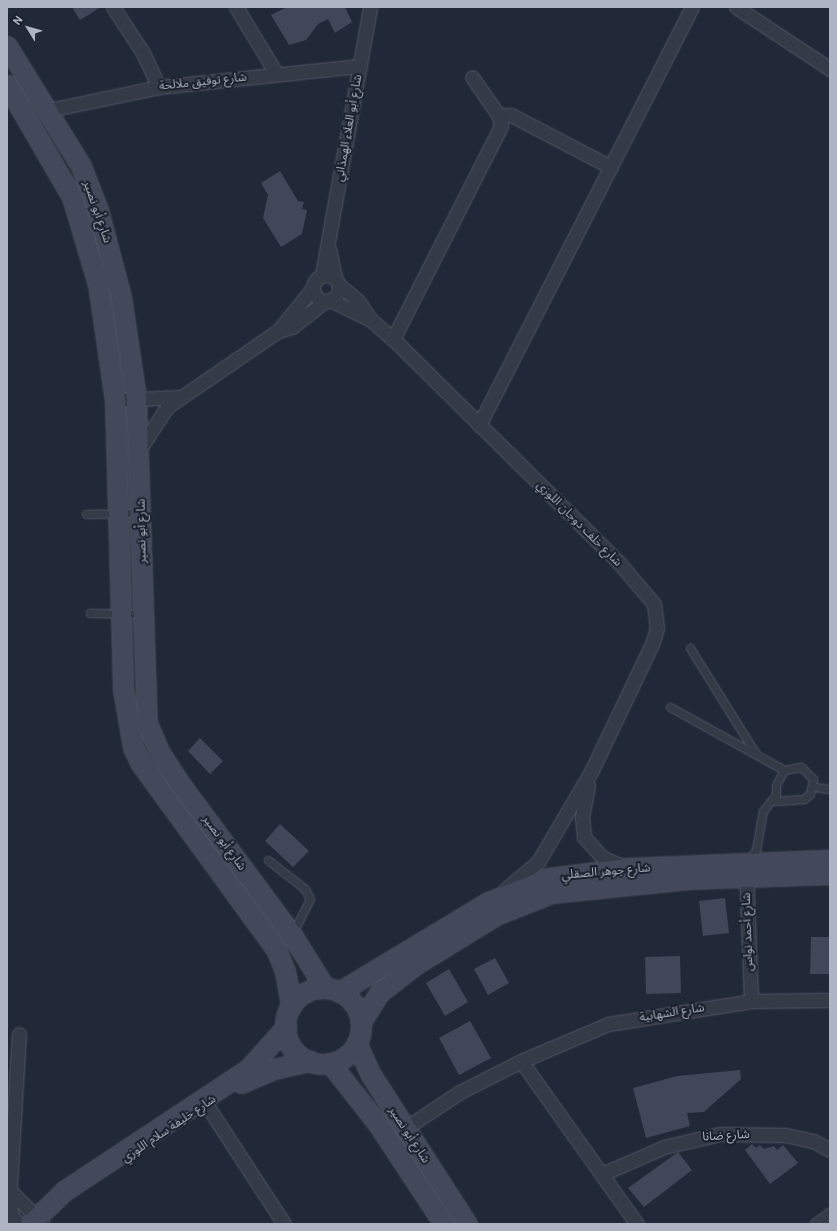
<!DOCTYPE html>
<html>
<head>
<meta charset="utf-8">
<style>
	body { margin:0 }
	#map { position:relative; width:837px; height:1231px; overflow:hidden; background:#212837; font-family:Roboto,"Noto Sans Arabic",sans-serif }
	div>[style] { position:absolute }
	.building>* { inset:0; background:#404758 }
	.roads { filter:drop-shadow(0 0 1px #525765) drop-shadow(0 0 1px #525765) }
	.lane>* { height:7px; margin:-3.5px; padding:0 3.5px; transform-origin:3.5px; border-radius:3.5px; background:#353a47 }
	.street>* { height:13px; margin:-6.5px; padding:0 6.5px; transform-origin:6.5px; border-radius:6.5px; background:#353a47 }
	.street>.ring { margin:-6.5px; padding:0; box-sizing:content-box; background:none; border:13px solid #353a47; border-radius:50% }
	.secondary>* { height:19px; margin:-9.5px; padding:0 9.5px; transform-origin:9.5px; border-radius:9.5px; background:#43495a }
	.secondary>.ring { margin:-9.5px; padding:0; box-sizing:content-box; background:none; border:19px solid #43495a; border-radius:50% }
	span { translate:-50% -50%; white-space:nowrap; text-align:center; line-height:1.15; -webkit-text-stroke:4px #1a1f2c; paint-order:stroke }
	.street-label { font-size:12px; color:#afb4c4 }
	.frame { position:absolute; inset:0; border:8px solid #afb4c4; pointer-events:none }
	.north { position:absolute; left:8px; top:8px; width:40px; height:40px; -webkit-text-stroke:3px #1a1f2c; paint-order:stroke; rotate:307deg; font-size:11px; font-weight:700; line-height:16px; text-align:center; color:#afb4c4 }
	.north::after { content:''; display:block; margin:auto; width:14px; height:18px; background:#afb4c4; clip-path:polygon(50% 0,100% 100%,50% 72%,0 100%) }
</style>
</head>
<body>
<div id="map">
	<div class="building">
		<div style="clip-path:polygon(72px 7px,101px 7px,80px 20px)"></div>
		<div style="clip-path:polygon(287px 7px,345px 7px,352px 22px,335px 33px,328px 19px,318px 24px,306px 40px,289px 45px,271px 15px)"></div>
		<div style="clip-path:polygon(280px 171px,298px 201px,304px 202px,302px 209px,307px 210px,302px 234px,281px 247px,263px 218px,268px 195px,261px 183px)"></div>
		<div style="clip-path:polygon(200px 738px,223px 761px,210px 774px,188px 751px)"></div>
		<div style="clip-path:polygon(280px 824px,309px 851px,293px 867px,265px 841px)"></div>
		<div style="clip-path:polygon(725px 898px,729px 933px,703px 936px,699px 901px)"></div>
		<div style="clip-path:polygon(811px 937px,830px 937px,830px 974px,810px 974px)"></div>
		<div style="clip-path:polygon(680px 956px,681px 993px,646px 994px,645px 957px)"></div>
		<div style="clip-path:polygon(495px 958px,509px 983px,488px 995px,474px 969px)"></div>
		<div style="clip-path:polygon(449px 969px,468px 1002px,445px 1016px,426px 983px)"></div>
		<div style="clip-path:polygon(470px 1021px,491px 1058px,459px 1075px,439px 1038px)"></div>
		<div style="clip-path:polygon(740px 1070px,741px 1079px,704px 1112px,687px 1113px,690px 1126px,646px 1138px,633px 1088px,677px 1076px)"></div>
		<div style="clip-path:polygon(752px 1144px,756px 1148px,760px 1145px,764px 1149px,774px 1146px,777px 1150px,783px 1145px,798px 1163px,770px 1184px,745px 1150px)"></div>
		<div style="clip-path:polygon(678px 1152px,692px 1170px,644px 1207px,628px 1188px)"></div>
	</div>
	<div class="roads">
		<div class="lane">
			<div style="left:86px;top:514px;width:53px;rotate:-1.1deg"></div>
			<div style="left:90px;top:613px;width:53px;rotate:1.1deg"></div>
			<div style="left:690px;top:648px;width:125px;rotate:58.1deg"></div>
			<div style="left:670px;top:707px;width:130px;rotate:28.9deg"></div>
			<div style="left:801px;top:767px;width:17px;rotate:45deg"></div>
			<div style="left:813px;top:779px;width:15px;rotate:101deg"></div>
			<div style="left:810px;top:794px;width:8px;rotate:140deg"></div>
			<div style="left:804px;top:799px;width:28px;rotate:176deg"></div>
			<div style="left:776px;top:801px;width:16px;rotate:-90deg"></div>
			<div style="left:776px;top:785px;width:17px;rotate:-62deg"></div>
			<div style="left:784px;top:770px;width:17px;rotate:-10deg"></div>
			<div style="left:814px;top:787px;width:16px;rotate:7deg"></div>
			<div style="left:268px;top:860px;width:47px;rotate:38.1deg"></div>
			<div style="left:305px;top:889px;width:11px;rotate:63deg"></div>
			<div style="left:310px;top:899px;width:38px;rotate:117deg"></div>
			<div style="left:748px;top:861px;width:14px;rotate:-54deg"></div>
			<div style="left:756px;top:850px;width:40px;rotate:-80deg"></div>
			<div style="left:763px;top:811px;width:18px;rotate:-52deg"></div>
		</div>
		<div class="street">
			<div style="left:113px;top:7px;width:55px;rotate:56.9deg"></div>
			<div style="left:143px;top:53px;width:38px;rotate:65deg"></div>
			<div style="left:236px;top:7px;width:77px;rotate:58.8deg"></div>
			<div style="left:736px;top:7px;width:113px;rotate:33.4deg"></div>
			<div style="left:49px;top:110px;width:112px;rotate:-11.8deg"></div>
			<div style="left:159px;top:87px;width:202px;rotate:-6deg"></div>
			<div style="left:499px;top:116px;width:12px;rotate:-5deg"></div>
			<div style="left:511px;top:115px;width:113px;rotate:27.5deg"></div>
			<div style="left:329px;top:249px;width:30px;rotate:78deg"></div>
			<div class="ring" style="left:313px;top:275px;width:13px;height:13px"></div>
			<div style="left:322px;top:275px;width:272px;rotate:-79.8deg"></div>
			<div style="left:339px;top:285px;width:25px;rotate:40deg"></div>
			<div style="left:358px;top:301px;width:23px;rotate:56deg"></div>
			<div style="left:330px;top:300px;width:46px;rotate:26deg"></div>
			<div style="left:371px;top:320px;width:29px;rotate:41deg"></div>
			<div style="left:393px;top:339px;width:320px;rotate:44.7deg"></div>
			<div style="left:620px;top:564px;width:52px;rotate:49.6deg"></div>
			<div style="left:654px;top:604px;width:24px;rotate:83deg"></div>
			<div style="left:657px;top:628px;width:17px;rotate:107deg"></div>
			<div style="left:652px;top:644px;width:140px;rotate:115.5deg"></div>
			<div style="left:592px;top:770px;width:107px;rotate:120.4deg"></div>
			<div style="left:538px;top:862px;width:43px;rotate:139.7deg"></div>
			<div style="left:278px;top:331px;width:54px;rotate:-51deg"></div>
			<div style="left:393px;top:339px;width:239px;rotate:-63.1deg"></div>
			<div style="left:501px;top:126px;width:10px;rotate:-101deg"></div>
			<div style="left:499px;top:116px;width:47px;rotate:-124.7deg"></div>
			<div style="left:115px;top:400px;width:65px;rotate:-2.6deg"></div>
			<div style="left:479px;top:425px;width:469px;rotate:-63deg"></div>
			<div style="left:139px;top:450px;width:51px;rotate:-56.9deg"></div>
			<div style="left:167px;top:407px;width:135px;rotate:-34.4deg"></div>
			<div style="left:278px;top:331px;width:15px;rotate:-16deg"></div>
			<div style="left:292px;top:327px;width:42px;rotate:-38.2deg"></div>
			<div style="left:588px;top:786px;width:32px;rotate:101deg"></div>
			<div style="left:582px;top:817px;width:20px;rotate:84deg"></div>
			<div style="left:584px;top:837px;width:28px;rotate:48deg"></div>
			<div style="left:603px;top:858px;width:24px;rotate:22deg"></div>
			<div style="left:746px;top:869px;width:132px;rotate:87.8deg"></div>
			<div style="left:521px;top:1061px;width:200px;rotate:54.6deg"></div>
			<div style="left:202px;top:1098px;width:150px;rotate:56.9deg"></div>
			<div style="left:404px;top:1129px;width:67px;rotate:-33.5deg"></div>
			<div style="left:460px;top:1092px;width:68px;rotate:-26.9deg"></div>
			<div style="left:521px;top:1061px;width:95px;rotate:-23deg"></div>
			<div style="left:608px;top:1024px;width:145px;rotate:-9.1deg"></div>
			<div style="left:751px;top:1001px;width:79px;rotate:-0.7deg"></div>
			<div style="left:602px;top:1174px;width:68px;rotate:-23.5deg"></div>
			<div style="left:664px;top:1147px;width:57px;rotate:-13.1deg"></div>
			<div style="left:720px;top:1134px;width:65px;rotate:0.9deg"></div>
			<div style="left:785px;top:1135px;width:29px;rotate:12deg"></div>
			<div style="left:813px;top:1141px;width:19px;rotate:28deg"></div>
			<div style="left:10px;top:1191px;width:45px;rotate:44.1deg"></div>
			<div style="left:18px;top:1224px;width:10px;rotate:-127deg"></div>
			<div style="left:12px;top:1216px;width:15px;rotate:-101deg"></div>
			<div style="left:9px;top:1201px;width:167px;rotate:-86.6deg"></div>
			<div style="left:817px;top:1224px;width:16px;rotate:-35deg"></div>
		</div>
		<div class="secondary">
			<div style="left:7px;top:46px;width:141px;rotate:58.3deg"></div>
			<div style="left:81px;top:166px;width:47px;rotate:68.9deg"></div>
			<div style="left:98px;top:210px;width:90px;rotate:75.2deg"></div>
			<div style="left:121px;top:297px;width:101px;rotate:81.5deg"></div>
			<div style="left:136px;top:397px;width:326px;rotate:88.1deg"></div>
			<div style="left:147px;top:723px;width:33px;rotate:67deg"></div>
			<div style="left:160px;top:753px;width:33px;rotate:57deg"></div>
			<div style="left:178px;top:781px;width:192px;rotate:53.5deg"></div>
			<div style="left:292px;top:935px;width:62px;rotate:58.1deg"></div>
			<div style="left:7px;top:85px;width:129px;rotate:59.9deg"></div>
			<div style="left:72px;top:197px;width:91px;rotate:73.4deg"></div>
			<div style="left:98px;top:284px;width:117px;rotate:81.7deg"></div>
			<div style="left:115px;top:400px;width:289px;rotate:88.4deg"></div>
			<div style="left:123px;top:689px;width:59px;rotate:80.2deg"></div>
			<div style="left:133px;top:747px;width:19px;rotate:65deg"></div>
			<div style="left:141px;top:764px;width:229px;rotate:53.9deg"></div>
			<div style="left:276px;top:949px;width:24px;rotate:68deg"></div>
			<div style="left:285px;top:971px;width:36px;rotate:80deg"></div>
			<div class="ring" style="left:285px;top:988px;width:57px;height:57px"></div>
			<div style="left:339px;top:992px;width:174px;rotate:-31.1deg"></div>
			<div style="left:488px;top:902px;width:66px;rotate:-21.5deg"></div>
			<div style="left:549px;top:878px;width:79px;rotate:-7.3deg"></div>
			<div style="left:627px;top:868px;width:203px;rotate:-2.3deg"></div>
			<div style="left:361px;top:1022px;width:34px;rotate:-58deg"></div>
			<div style="left:379px;top:993px;width:46px;rotate:-37.9deg"></div>
			<div style="left:415px;top:965px;width:95px;rotate:-31.7deg"></div>
			<div style="left:496px;top:915px;width:59px;rotate:-21.8deg"></div>
			<div style="left:551px;top:893px;width:138px;rotate:-5.8deg"></div>
			<div style="left:688px;top:879px;width:142px;rotate:-2deg"></div>
			<div style="left:357px;top:1044px;width:34px;rotate:66deg"></div>
			<div style="left:371px;top:1075px;width:177px;rotate:57.2deg"></div>
			<div style="left:330px;top:1063px;width:78px;rotate:51.8deg"></div>
			<div style="left:378px;top:1124px;width:120px;rotate:56.6deg"></div>
			<div style="left:241px;top:1083px;width:36px;rotate:-23deg"></div>
			<div style="left:274px;top:1069px;width:37px;rotate:-13deg"></div>
			<div style="left:30px;top:1224px;width:47px;rotate:-44.1deg"></div>
			<div style="left:64px;top:1191px;width:221px;rotate:-33.5deg"></div>
			<div style="left:248px;top:1069px;width:57px;rotate:-47.9deg"></div>
		</div>
	</div>
	<div class="street-label">
		<span style="left:203px;top:82px;rotate:-6deg">شارع توفيق ملالحة</span>
		<span style="left:349px;top:128px;rotate:-80deg">شارع أبو العلاء الهمذاني</span>
		<span style="left:97px;top:212px;rotate:71deg">شارع أبو نصير</span>
		<span style="left:579px;top:524px;rotate:45deg">شارع خلف دوجان اللوزي</span>
		<span style="left:142px;top:531px;rotate:-91deg">شارع أبو نصير</span>
		<span style="left:224px;top:843px;rotate:54deg">شارع أبو نصير</span>
		<span style="left:606px;top:872px;rotate:-5deg">شارع جوهر الصقلي</span>
		<span style="left:748px;top:932px;rotate:-92deg">شارع أحمد نواس</span>
		<span style="left:672px;top:1013px;rotate:-9deg">شارع الشهابية</span>
		<span style="left:169px;top:1129px;rotate:-34deg">شارع خليفة سلام اللوزي</span>
		<span style="left:409px;top:1135px;rotate:57deg">شارع أبو نصير</span>
		<span style="left:726px;top:1136px;rotate:-3deg">شارع ضانا</span>
	</div>
	<div class="frame"></div>
	<div class="north">N</div>
</div>
</body>
</html>
